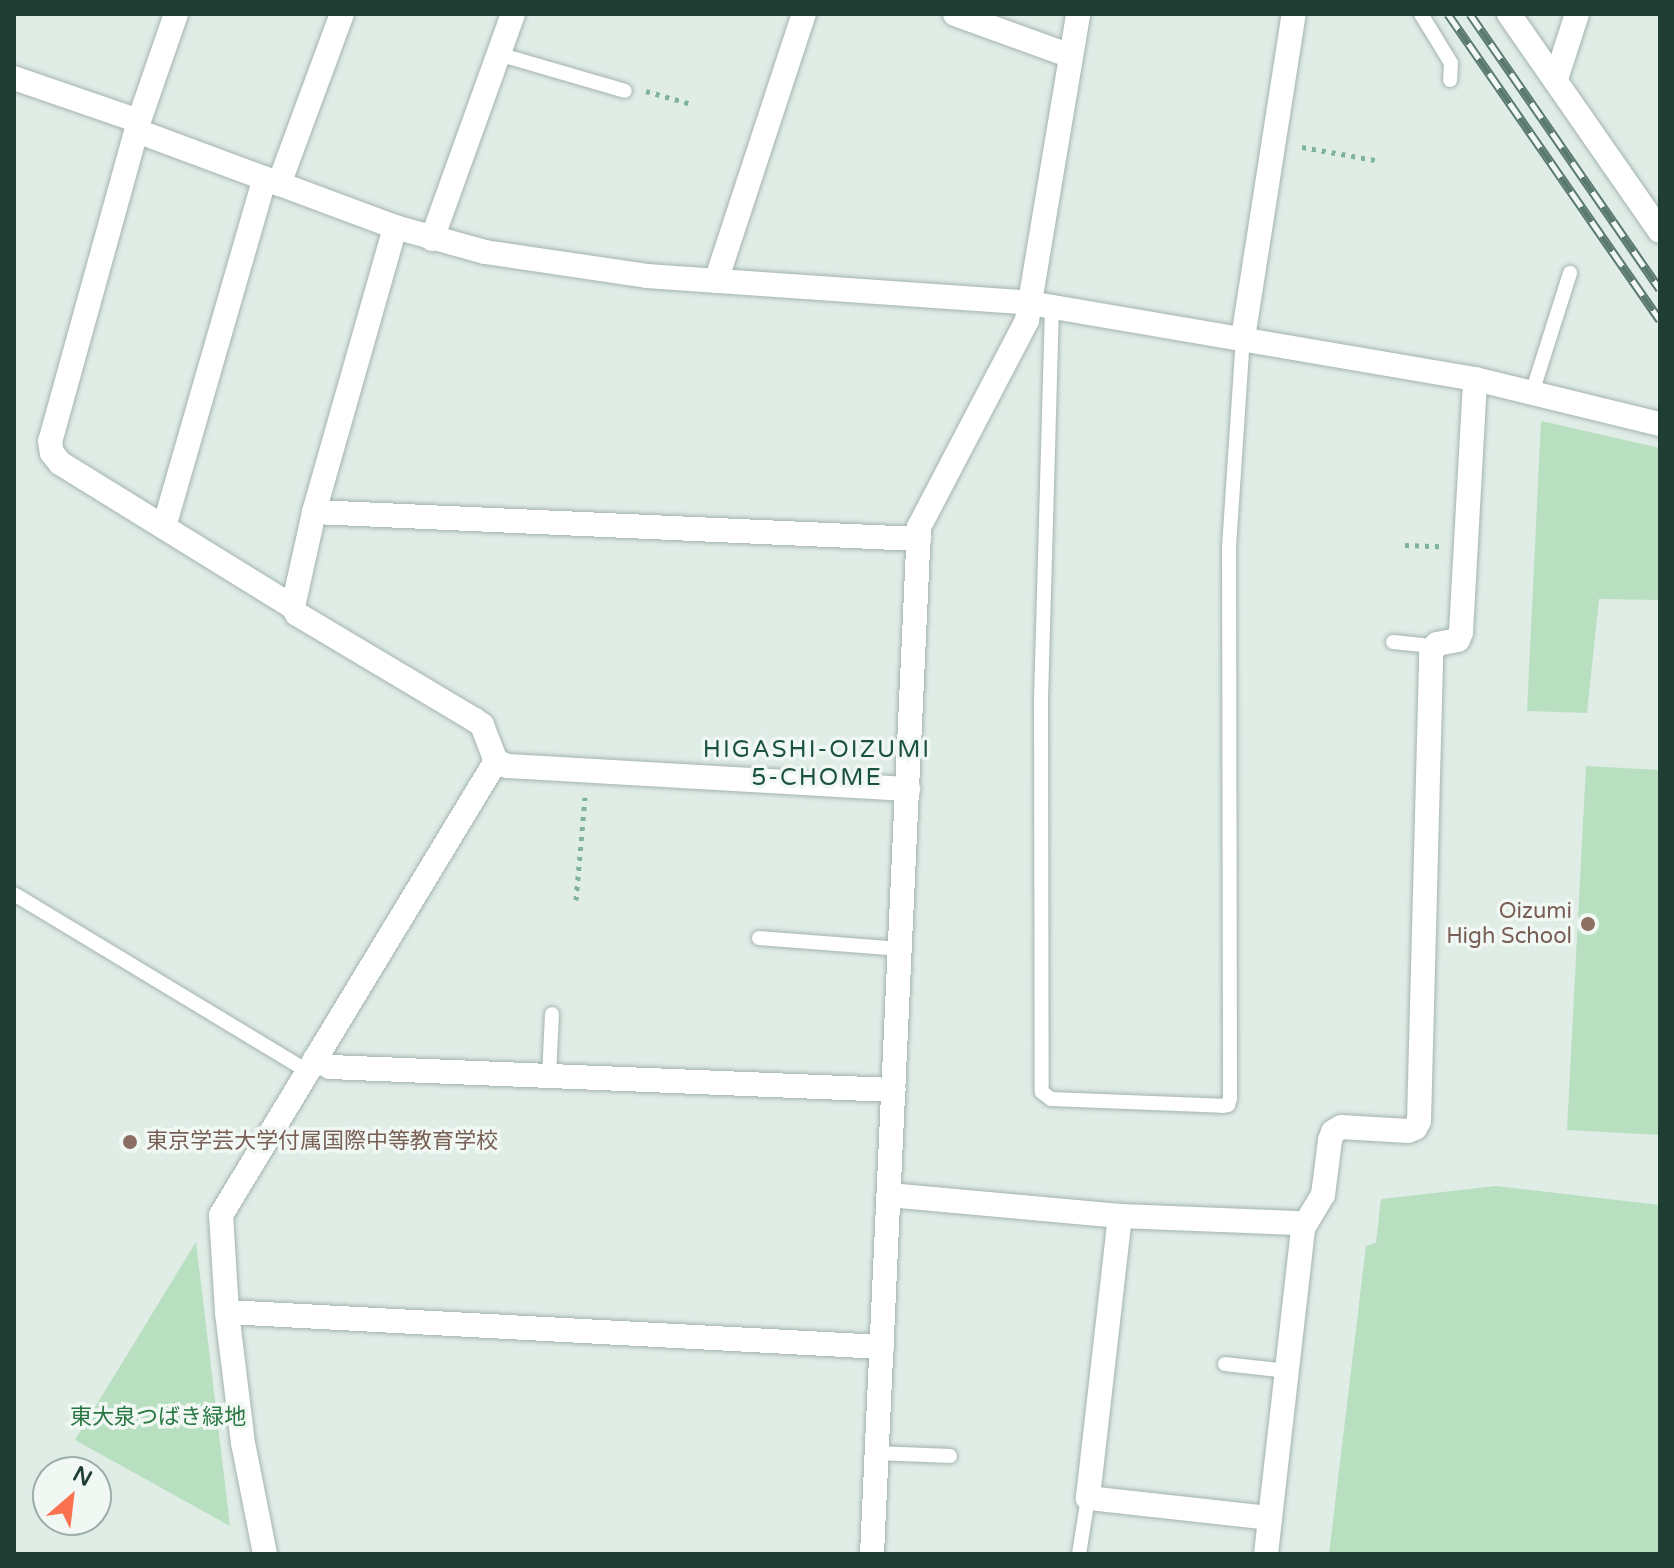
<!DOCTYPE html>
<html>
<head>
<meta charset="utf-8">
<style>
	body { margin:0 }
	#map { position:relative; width:1674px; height:1568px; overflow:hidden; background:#e0ece6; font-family:"Varela Round","Noto Sans JP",sans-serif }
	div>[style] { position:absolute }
	.green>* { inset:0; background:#b8dfc0 }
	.path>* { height:5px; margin-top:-2.5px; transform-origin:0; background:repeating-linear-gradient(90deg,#7fb29f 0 4px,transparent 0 10px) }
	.roads { filter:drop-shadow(0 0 2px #a3b4ad) drop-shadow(0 0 2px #a3b4ad) }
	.lane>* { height:14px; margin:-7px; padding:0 7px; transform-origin:7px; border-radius:7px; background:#fff }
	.street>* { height:24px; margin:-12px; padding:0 12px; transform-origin:12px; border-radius:12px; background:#fff }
	.rail>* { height:9px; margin-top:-4.5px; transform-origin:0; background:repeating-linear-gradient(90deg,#f1f8f4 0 18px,#5a796f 0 36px); box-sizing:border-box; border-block:2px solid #5a796f }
	.dots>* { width:22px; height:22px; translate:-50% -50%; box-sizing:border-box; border:4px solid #f1f8f4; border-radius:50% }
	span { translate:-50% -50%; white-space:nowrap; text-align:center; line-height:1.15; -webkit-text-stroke:7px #f1f8f4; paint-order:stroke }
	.education-label { font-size:22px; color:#785e54 }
	.right { translate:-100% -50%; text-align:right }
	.left { translate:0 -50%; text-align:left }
	.park-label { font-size:22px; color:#287742 }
	.neighbourhood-label { font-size:24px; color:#1b5141; letter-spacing:2px }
	.frame { position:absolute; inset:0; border:16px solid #203d34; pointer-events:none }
	.north { position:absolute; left:32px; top:1456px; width:80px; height:80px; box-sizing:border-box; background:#f1f8f4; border:2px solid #9dada7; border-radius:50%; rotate:28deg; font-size:22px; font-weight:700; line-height:32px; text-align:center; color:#203d34 }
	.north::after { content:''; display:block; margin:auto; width:28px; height:36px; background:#fa7250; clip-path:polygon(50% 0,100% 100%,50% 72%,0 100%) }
</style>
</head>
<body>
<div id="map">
	<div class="green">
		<div style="clip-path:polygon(1541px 421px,1660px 448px,1660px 600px,1599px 599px,1587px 713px,1527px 711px)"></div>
		<div style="clip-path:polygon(1586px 766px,1660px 770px,1660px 1135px,1567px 1130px)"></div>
		<div style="clip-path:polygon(1496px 1186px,1660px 1205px,1660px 1554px,1329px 1554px,1366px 1246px,1376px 1243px,1381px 1199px)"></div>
		<div style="clip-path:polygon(196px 1242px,230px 1526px,75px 1440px)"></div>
	</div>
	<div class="path">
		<div style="left:646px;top:91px;width:44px;rotate:15.9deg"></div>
		<div style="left:1302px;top:147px;width:74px;rotate:10.1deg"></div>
		<div style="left:1405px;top:545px;width:35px;rotate:2deg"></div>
		<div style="left:576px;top:900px;width:103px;rotate:-85deg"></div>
	</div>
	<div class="roads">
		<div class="lane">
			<div style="left:1421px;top:14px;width:57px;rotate:58.5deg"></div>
			<div style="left:1451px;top:63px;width:17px;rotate:93deg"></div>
			<div style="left:498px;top:54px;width:132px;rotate:16.2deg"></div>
			<div style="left:1052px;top:306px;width:397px;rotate:91.6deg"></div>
			<div style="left:1041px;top:703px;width:389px;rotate:89.9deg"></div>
			<div style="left:1042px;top:1092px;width:11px;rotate:38deg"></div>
			<div style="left:1051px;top:1099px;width:171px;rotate:2.3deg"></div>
			<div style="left:1222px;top:1106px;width:6px;rotate:-9deg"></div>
			<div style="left:1228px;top:1105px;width:7px;rotate:-74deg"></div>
			<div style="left:1230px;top:1098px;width:551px;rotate:-90.1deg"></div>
			<div style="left:1229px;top:547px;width:209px;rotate:-86.2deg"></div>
			<div style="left:1532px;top:393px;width:126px;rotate:-72.4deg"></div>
			<div style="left:1393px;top:642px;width:39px;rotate:6deg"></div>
			<div style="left:14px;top:894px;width:342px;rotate:31.1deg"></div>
			<div style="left:759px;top:938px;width:142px;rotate:4.4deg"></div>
			<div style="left:549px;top:1077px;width:63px;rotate:-87.3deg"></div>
			<div style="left:1225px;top:1364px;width:63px;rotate:6.3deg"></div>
			<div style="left:877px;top:1453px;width:73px;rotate:2.4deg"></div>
			<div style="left:1079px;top:1554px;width:57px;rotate:-80.9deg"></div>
		</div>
		<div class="street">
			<div style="left:176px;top:14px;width:113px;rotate:109.1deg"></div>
			<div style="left:139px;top:121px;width:332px;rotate:105.5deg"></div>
			<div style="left:50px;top:441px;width:12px;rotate:81deg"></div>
			<div style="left:52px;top:453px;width:13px;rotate:51deg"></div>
			<div style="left:60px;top:463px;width:274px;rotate:31.7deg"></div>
			<div style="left:293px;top:607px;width:8px;rotate:60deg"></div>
			<div style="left:297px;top:614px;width:207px;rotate:30.8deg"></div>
			<div style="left:475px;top:720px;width:9px;rotate:36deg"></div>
			<div style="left:482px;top:725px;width:39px;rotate:69deg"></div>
			<div style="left:496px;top:761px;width:12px;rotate:24deg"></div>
			<div style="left:507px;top:766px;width:402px;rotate:3.3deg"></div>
			<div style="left:955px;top:14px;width:120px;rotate:19.9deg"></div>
			<div style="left:1509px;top:14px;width:264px;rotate:55.2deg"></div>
			<div style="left:14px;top:78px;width:132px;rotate:19deg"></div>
			<div style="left:1556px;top:79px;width:68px;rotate:-72.1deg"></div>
			<div style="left:137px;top:131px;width:275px;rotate:20.4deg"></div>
			<div style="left:395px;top:227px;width:93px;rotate:15.5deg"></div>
			<div style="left:485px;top:252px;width:165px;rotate:8.4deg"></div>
			<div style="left:648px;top:276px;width:383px;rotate:4deg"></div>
			<div style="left:1030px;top:303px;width:451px;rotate:9.7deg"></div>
			<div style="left:1475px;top:379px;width:190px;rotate:13.7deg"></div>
			<div style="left:279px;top:184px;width:181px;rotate:-69.7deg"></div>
			<div style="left:432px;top:239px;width:239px;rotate:-70.2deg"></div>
			<div style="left:716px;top:281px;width:281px;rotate:-71.8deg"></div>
			<div style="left:1243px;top:338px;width:328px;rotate:-81.1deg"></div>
			<div style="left:314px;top:512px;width:606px;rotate:2.56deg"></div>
			<div style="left:164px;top:527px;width:363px;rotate:-73.9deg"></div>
			<div style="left:293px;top:607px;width:97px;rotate:-77.5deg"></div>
			<div style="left:314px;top:512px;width:296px;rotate:-74.1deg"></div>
			<div style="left:315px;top:1059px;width:17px;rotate:28deg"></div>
			<div style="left:330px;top:1067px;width:564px;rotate:2.34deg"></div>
			<div style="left:889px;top:1195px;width:232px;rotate:5.2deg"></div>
			<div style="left:1120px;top:1216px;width:177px;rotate:2.3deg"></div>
			<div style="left:1297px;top:1223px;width:8px;rotate:40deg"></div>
			<div style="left:1120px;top:1216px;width:284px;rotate:96.5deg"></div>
			<div style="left:1088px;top:1498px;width:183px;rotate:6.3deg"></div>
			<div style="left:227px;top:1312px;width:656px;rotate:3.06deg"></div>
			<div style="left:265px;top:1554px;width:113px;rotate:-101.2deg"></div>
			<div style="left:243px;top:1443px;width:132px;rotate:-97deg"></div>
			<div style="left:227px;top:1312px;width:97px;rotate:-93.5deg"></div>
			<div style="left:221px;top:1215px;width:531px;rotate:-58.8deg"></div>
			<div style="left:872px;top:1554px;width:1028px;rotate:-87.38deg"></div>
			<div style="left:919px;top:527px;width:233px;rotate:-62.4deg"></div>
			<div style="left:1027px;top:320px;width:310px;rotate:-80.5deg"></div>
			<div style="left:1266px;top:1554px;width:328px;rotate:-83.5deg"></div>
			<div style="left:1303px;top:1228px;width:39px;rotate:-59deg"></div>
			<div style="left:1323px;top:1195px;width:55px;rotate:-82.7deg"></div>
			<div style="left:1330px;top:1140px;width:9px;rotate:-69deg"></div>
			<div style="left:1333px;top:1132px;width:9px;rotate:-32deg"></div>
			<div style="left:1341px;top:1127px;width:67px;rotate:3.4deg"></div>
			<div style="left:1408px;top:1131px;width:8px;rotate:-23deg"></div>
			<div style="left:1415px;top:1128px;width:8px;rotate:-60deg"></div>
			<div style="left:1419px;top:1121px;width:469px;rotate:-88.5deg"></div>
			<div style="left:1431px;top:652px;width:10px;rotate:-53deg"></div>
			<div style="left:1437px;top:644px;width:21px;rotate:-11deg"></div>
			<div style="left:1458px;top:640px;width:9px;rotate:-69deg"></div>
			<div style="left:1461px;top:632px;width:253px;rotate:-86.8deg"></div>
		</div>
	</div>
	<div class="rail">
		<div style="left:1448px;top:14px;width:372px;rotate:55.3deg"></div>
		<div style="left:1470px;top:14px;width:334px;rotate:55.4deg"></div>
	</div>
	<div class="dots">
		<div style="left:1588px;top:924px;background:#8d6e63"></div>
		<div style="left:130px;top:1142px;background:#8d6e63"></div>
	</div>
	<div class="education-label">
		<span class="right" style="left:1572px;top:924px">Oizumi<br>High School</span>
		<span class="left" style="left:146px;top:1142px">東京学芸大学付属国際中等教育学校</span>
	</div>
	<div class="park-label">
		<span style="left:158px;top:1418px">東大泉つばき緑地</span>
	</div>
	<div class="neighbourhood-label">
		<span style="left:817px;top:764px">HIGASHI-OIZUMI<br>5-CHOME</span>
	</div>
	<div class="frame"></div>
	<div class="north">N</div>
</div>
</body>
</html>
